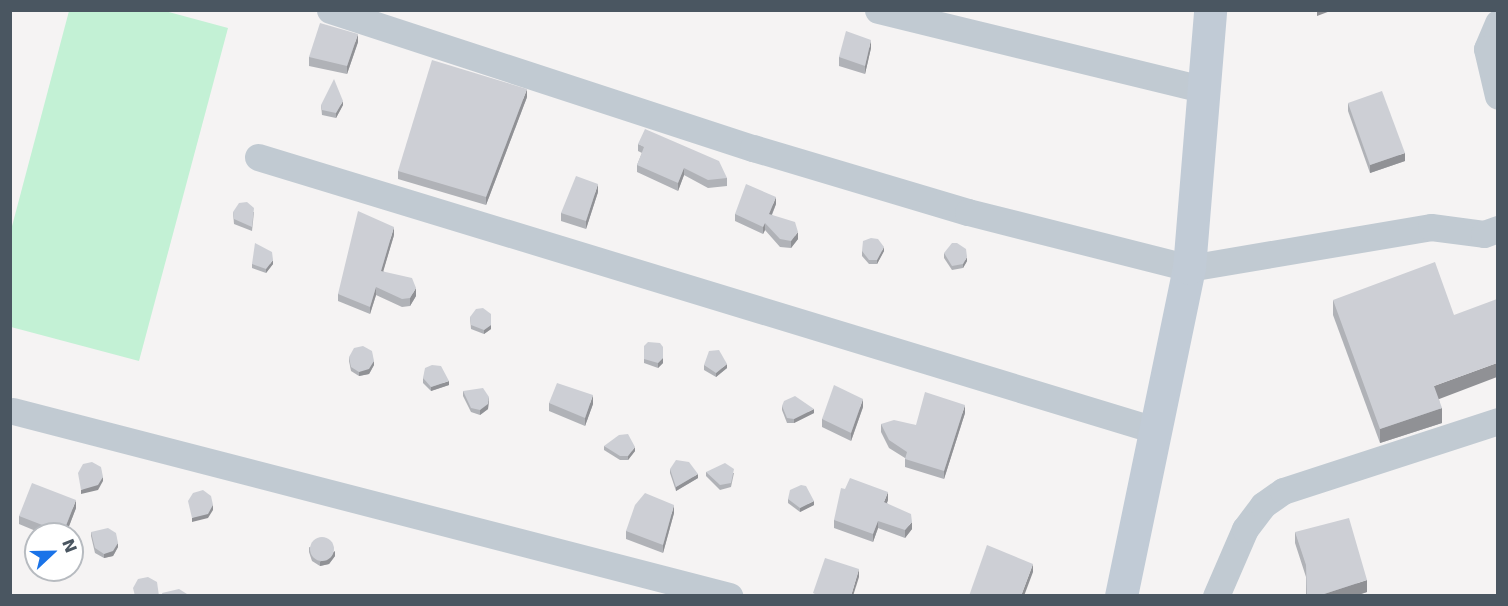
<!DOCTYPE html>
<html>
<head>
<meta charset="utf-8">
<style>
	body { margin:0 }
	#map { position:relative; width:1508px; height:606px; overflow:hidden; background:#f5f3f3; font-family:"DejaVu Sans",sans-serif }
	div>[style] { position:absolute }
	.green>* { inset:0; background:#c3f1d5 }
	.street>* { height:27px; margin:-13.5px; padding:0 13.5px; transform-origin:13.5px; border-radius:13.5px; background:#c1cad2 }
	.secondary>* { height:33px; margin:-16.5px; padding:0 16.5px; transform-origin:16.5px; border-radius:16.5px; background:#c1cbd6 }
	.wall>* { inset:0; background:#b0b2b7 }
	.shaded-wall>* { inset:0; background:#909195 }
	.building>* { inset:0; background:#cdcfd5 }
	.round { border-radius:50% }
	span { translate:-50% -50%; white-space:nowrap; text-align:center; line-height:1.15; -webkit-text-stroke:4.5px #fff; paint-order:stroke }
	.frame { position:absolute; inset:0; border:12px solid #4a5661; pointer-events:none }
	.north { position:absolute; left:24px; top:522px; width:60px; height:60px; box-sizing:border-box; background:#fff; border:2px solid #b7bbc0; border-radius:50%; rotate:68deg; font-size:16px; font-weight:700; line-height:24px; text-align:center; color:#4a5661 }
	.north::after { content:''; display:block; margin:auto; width:21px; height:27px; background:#1a73e8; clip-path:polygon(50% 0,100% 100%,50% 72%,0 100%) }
</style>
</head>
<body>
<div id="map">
	<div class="green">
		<div style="clip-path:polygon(69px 11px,165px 11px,228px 28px,139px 361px,11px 327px,11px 230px)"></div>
	</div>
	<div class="street">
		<div style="left:330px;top:10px;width:445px;rotate:18.1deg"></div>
		<div style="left:753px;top:148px;width:224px;rotate:16.6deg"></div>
		<div style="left:968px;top:212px;width:228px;rotate:14.2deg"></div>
		<div style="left:1189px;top:268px;width:245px;rotate:-9.6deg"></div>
		<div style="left:1431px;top:227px;width:53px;rotate:7.5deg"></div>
		<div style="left:1484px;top:234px;width:15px;rotate:-20deg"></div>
		<div style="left:878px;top:10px;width:333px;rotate:13.7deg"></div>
		<div style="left:1498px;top:23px;width:28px;rotate:113deg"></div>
		<div style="left:1487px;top:49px;width:48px;rotate:76.8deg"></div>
		<div style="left:258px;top:157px;width:938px;rotate:16.93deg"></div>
		<div style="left:13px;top:411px;width:740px;rotate:14.49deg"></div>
		<div style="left:1216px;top:596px;width:73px;rotate:-66.6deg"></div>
		<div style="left:1245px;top:529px;width:30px;rotate:-53deg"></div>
		<div style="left:1263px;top:505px;width:24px;rotate:-35deg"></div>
		<div style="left:1283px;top:491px;width:226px;rotate:-18deg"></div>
	</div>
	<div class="secondary">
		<div style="left:1121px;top:596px;width:335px;rotate:-78.3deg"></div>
		<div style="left:1189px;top:268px;width:259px;rotate:-85.3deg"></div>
	</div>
	<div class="wall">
		<div style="clip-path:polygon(358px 42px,347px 74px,309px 66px,309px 57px)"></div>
		<div style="clip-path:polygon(871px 48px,865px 74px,839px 66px,839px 57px)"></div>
		<div style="clip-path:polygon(527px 97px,486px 205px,398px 179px,398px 171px)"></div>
		<div style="clip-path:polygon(1348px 103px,1405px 161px,1370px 173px,1348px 111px)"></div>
		<div style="clip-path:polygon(321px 105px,343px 105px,336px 118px,322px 115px)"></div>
		<div style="clip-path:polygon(638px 144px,727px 178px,727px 186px,708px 188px,684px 175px,678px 191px,637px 172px,637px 165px,642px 153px,638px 151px)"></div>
		<div style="clip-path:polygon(598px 192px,586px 229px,561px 221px,561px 213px)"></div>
		<div style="clip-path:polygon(776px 204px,772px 215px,798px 239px,791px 248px,780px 247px,765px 230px,763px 234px,735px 221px,735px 214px)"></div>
		<div style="clip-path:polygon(233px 212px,254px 212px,252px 231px,234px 224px)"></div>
		<div style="clip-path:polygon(394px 235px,383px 271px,416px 296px,410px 306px,402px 307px,376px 295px,370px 314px,338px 301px,338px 294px)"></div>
		<div style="clip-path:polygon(862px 251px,884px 251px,877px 264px,869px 264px,862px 256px)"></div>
		<div style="clip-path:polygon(944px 253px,967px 261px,963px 268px,952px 270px,944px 258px)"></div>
		<div style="clip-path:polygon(252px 264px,273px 264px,266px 273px,252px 268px)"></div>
		<div style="clip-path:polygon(1333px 300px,1439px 399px,1442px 423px,1380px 443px,1333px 315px)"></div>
		<div style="clip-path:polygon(491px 314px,491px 329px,484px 334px,471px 329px,470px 317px)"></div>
		<div style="clip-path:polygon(644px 346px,663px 347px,663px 363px,658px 368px,644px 363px)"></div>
		<div style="clip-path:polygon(349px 357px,374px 365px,369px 374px,359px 376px,351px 371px,349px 361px)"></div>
		<div style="clip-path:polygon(704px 365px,727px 368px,716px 377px,704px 370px)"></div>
		<div style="clip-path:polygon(423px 378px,449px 385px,431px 391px,423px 383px)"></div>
		<div style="clip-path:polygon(463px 391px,489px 401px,488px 409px,480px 415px,471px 412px,463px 396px)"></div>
		<div style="clip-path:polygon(549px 403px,593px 404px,585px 426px,549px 411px)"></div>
		<div style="clip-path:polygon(782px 406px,814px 413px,794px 423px,787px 423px,782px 410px)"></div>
		<div style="clip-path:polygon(863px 407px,851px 441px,822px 427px,822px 419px)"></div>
		<div style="clip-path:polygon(965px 413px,944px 479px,905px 467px,905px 458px,889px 448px,881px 432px,881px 424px,916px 425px)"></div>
		<div style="clip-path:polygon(604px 446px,635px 451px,628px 460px,620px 460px,604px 450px)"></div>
		<div style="clip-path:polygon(670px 469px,698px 478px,676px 491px,670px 473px)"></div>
		<div style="clip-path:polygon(706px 472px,734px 473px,731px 487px,720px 490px,706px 476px)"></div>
		<div style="clip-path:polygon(788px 499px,814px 505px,800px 512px,788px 503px)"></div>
		<div style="clip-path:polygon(888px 500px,887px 503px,912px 529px,905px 538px,878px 528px,873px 542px,834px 528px,834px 520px)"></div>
		<div style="clip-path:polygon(76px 508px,66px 534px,43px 534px,19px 524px,19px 516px)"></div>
		<div style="clip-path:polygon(674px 513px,663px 553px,626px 539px,626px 531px)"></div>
		<div style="clip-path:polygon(91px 532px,118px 547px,113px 556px,104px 558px,95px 553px,91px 536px)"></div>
		<div style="clip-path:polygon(1295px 532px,1367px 592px,1355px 596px,1306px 596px,1306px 577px,1295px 543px)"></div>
		<div style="clip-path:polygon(309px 547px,335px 556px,329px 564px,320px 566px,312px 561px,309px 552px)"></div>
	</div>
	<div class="shaded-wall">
		<div style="clip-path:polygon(1317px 10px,1333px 10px,1317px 16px)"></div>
		<div style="clip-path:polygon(358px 34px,358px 42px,347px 74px,347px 66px)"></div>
		<div style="clip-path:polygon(871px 40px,871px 48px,865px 74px,865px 66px)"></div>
		<div style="clip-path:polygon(527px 89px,527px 97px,486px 205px,486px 197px)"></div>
		<div style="clip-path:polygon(343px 101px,343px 105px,336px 118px,336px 113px)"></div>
		<div style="clip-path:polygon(1405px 153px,1405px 161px,1370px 173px,1370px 165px)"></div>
		<div style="clip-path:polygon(684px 168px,684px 175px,678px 191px,678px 183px)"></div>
		<div style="clip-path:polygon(598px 184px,598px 192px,586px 229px,586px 221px)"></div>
		<div style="clip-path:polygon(776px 197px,776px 204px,769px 221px,769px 214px)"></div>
		<div style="clip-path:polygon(765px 223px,765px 230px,763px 234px,763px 227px)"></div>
		<div style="clip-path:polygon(394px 227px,394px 235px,381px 279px,381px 271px)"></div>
		<div style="clip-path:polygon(798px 232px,798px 239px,791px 248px,791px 241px)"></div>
		<div style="clip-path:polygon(884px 247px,884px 251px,877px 264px,877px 260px)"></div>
		<div style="clip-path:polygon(967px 257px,967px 261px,963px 268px,963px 264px)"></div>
		<div style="clip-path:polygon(273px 260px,273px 264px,266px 273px,266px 269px)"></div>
		<div style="clip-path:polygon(376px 287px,376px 295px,370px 314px,370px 307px)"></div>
		<div style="clip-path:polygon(416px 288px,416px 296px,410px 306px,410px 298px)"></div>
		<div style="clip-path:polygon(491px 325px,491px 329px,484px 334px,484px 330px)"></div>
		<div style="clip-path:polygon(663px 358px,663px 363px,658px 368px,658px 363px)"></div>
		<div style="clip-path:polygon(374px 361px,374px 365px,369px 374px,359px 376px,359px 372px)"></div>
		<div style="clip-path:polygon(1497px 363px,1497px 377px,1434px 401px,1434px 386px)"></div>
		<div style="clip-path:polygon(727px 364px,727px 368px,716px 377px,716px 373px)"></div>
		<div style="clip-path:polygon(449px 381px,449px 385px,431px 391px,431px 387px)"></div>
		<div style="clip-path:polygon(593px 395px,593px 404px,585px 426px,585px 418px)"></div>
		<div style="clip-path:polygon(489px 397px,488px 409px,480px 415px,480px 410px)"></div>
		<div style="clip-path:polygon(863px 399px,863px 407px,851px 441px,851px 433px)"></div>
		<div style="clip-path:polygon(965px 405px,965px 413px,944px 479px,944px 471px)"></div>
		<div style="clip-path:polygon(1442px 408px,1442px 423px,1380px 443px,1380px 429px)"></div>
		<div style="clip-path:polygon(814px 409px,814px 413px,794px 423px,794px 419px)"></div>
		<div style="clip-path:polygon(635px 447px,635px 451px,628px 460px,628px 456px)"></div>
		<div style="clip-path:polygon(698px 474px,698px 478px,676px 491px,676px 487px)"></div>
		<div style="clip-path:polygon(103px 477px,103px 481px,98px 490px,81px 494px,81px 490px)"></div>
		<div style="clip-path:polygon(888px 492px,888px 500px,884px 510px,884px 502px)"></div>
		<div style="clip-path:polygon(76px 500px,76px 508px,66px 534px,63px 534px)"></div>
		<div style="clip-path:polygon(814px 501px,814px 505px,800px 512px,800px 508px)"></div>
		<div style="clip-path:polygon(213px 505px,213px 510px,208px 518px,192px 522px,192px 518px)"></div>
		<div style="clip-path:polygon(674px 505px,674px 513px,663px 553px,663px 545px)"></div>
		<div style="clip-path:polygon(878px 521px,878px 528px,873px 542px,873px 534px)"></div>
		<div style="clip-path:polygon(912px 522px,912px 529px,905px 538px,905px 530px)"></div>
		<div style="clip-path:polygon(118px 543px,118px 547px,113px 556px,104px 558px,104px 554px)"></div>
		<div style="clip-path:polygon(335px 551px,335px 556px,329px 564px,320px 566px,320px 562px)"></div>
		<div style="clip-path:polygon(1033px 564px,1033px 572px,1024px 596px,1021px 596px)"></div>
		<div style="clip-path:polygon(859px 569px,859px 577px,853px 596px,851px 596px)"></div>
		<div style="clip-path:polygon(1367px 580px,1367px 592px,1355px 596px,1318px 596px)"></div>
	</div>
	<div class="building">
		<div style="clip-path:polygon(320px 23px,358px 34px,347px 66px,309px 57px)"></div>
		<div style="clip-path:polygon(846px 31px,871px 40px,865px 66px,839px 57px)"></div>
		<div style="clip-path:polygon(432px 60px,527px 89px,486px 197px,398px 171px)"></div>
		<div style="clip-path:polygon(334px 79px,343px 101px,336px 113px,322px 110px,321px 105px)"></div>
		<div style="clip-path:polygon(1382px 91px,1405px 153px,1370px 165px,1348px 103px)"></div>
		<div style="clip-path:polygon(645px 129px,719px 161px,727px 178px,708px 180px,684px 168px,678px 183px,637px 165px,644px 147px,638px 144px)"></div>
		<div style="clip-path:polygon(576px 176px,598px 184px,586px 221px,561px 213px)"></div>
		<div style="clip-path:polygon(746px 184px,776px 197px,769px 214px,795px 222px,798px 232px,791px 241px,780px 239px,765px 223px,763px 227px,735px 214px)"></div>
		<div style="clip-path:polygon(247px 202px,254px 208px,252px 227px,234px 219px,233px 212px,239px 203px)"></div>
		<div style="clip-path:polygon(358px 211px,394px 227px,381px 271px,412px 278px,416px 288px,410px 298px,402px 299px,376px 287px,370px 307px,338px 294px)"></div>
		<div style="clip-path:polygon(871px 238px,878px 239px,884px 247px,877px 260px,869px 260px,862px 251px,863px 241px)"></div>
		<div style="clip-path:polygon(255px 243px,272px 252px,273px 260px,266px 269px,252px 264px)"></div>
		<div style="clip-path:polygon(952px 243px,957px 243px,966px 249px,967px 257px,963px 264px,952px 266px,944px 253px)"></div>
		<div style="clip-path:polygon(1435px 262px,1454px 315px,1497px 299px,1497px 363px,1434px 386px,1442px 408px,1380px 429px,1333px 300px)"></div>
		<div style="clip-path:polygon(483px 308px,491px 314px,491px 325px,484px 330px,471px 325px,470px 317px,476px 309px)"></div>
		<div style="clip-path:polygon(648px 342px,660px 343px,663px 347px,663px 358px,658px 363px,644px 359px,644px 346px)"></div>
		<div style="clip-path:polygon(363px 346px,372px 351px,374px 361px,369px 369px,359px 372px,351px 367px,349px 357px,354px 348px)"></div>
		<div style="clip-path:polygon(719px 350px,727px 364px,716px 373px,704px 365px,709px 351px)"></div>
		<div style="clip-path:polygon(432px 365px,441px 366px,449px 381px,431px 387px,423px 378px,425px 368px)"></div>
		<div style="clip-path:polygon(557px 383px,593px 395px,585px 418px,549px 403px)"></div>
		<div style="clip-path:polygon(834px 385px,863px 399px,851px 433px,822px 419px)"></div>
		<div style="clip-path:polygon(483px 388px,489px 397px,488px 404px,480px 410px,471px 408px,463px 391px)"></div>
		<div style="clip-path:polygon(925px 392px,965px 405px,944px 471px,905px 459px,907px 452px,889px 440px,881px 424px,894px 420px,916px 425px)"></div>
		<div style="clip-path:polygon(795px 396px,814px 409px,794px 419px,787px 418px,782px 406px,784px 401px)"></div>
		<div style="clip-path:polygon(628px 434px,635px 447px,628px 456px,620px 456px,604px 446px,619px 435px)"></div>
		<div style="clip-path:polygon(676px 460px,689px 462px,698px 474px,676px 487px,670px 469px)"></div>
		<div style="clip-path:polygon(92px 462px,101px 467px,103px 477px,98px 485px,81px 490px,78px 473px,83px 464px)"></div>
		<div style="clip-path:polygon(725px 463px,734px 469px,731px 483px,720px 485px,706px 472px)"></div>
		<div style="clip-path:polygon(850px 478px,888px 492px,884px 502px,911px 514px,912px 522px,905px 530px,878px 521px,873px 534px,834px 520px,841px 488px,845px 489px)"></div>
		<div style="clip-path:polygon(32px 483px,76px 500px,63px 533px,19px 516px)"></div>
		<div style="clip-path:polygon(801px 485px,806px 486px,814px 501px,800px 508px,788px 499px,790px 490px)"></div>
		<div style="clip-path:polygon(203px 490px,211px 496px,213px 505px,208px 514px,192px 518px,188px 501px,193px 493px)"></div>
		<div style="clip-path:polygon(645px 493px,674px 505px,663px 545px,626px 531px,635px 505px)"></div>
		<div style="clip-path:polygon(1349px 518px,1367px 580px,1318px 596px,1307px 596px,1306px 565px,1295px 532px)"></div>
		<div style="clip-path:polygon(108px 528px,116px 533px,118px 543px,113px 551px,104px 554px,95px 548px,91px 532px)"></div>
		<div class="round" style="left:310px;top:537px;width:24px;height:24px"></div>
		<div style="clip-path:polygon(987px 545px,1033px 564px,1021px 596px,969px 596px)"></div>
		<div style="clip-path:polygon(825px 558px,859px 569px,851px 596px,819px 596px,813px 593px)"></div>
		<div style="clip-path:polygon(148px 577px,157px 582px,159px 596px,135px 596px,133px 588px,138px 579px)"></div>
		<div style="clip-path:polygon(179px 589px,187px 594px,188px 596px,163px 596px,162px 593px)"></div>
	</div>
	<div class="frame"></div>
	<div class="north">N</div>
</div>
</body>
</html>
